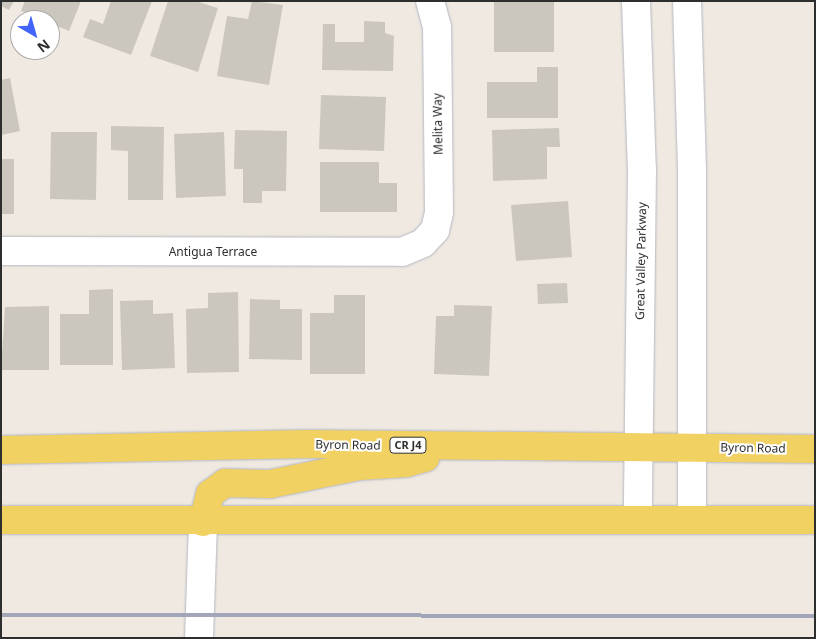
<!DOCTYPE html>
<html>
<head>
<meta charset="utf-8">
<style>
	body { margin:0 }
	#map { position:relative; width:816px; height:639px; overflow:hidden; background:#efe9e1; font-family:"Noto Sans",sans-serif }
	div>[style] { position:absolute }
	.building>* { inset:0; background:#cbc7bf }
	.roads { filter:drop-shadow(0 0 1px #b4b7c1) drop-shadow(0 0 1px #b4b7c1) }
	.minor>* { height:28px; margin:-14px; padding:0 14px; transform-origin:14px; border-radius:14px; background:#fff }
	.secondary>* { height:28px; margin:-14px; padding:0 14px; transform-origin:14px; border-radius:14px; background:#fff }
	.primary>* { height:28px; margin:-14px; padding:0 14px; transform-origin:14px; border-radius:14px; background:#f2d163 }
	.rail>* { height:4px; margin:-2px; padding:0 2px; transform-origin:2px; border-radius:2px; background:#a3a6b8 }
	span { translate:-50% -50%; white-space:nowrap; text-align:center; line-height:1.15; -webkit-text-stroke:4px #fff; paint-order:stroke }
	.shield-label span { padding:1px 4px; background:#fff; border:1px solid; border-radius:4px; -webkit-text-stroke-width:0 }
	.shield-label { font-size:11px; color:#2e2e2e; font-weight:700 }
	.street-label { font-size:12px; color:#2e2e2e }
	.frame { position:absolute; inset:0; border:2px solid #2e2e2e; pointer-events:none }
	.north { position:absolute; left:10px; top:10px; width:50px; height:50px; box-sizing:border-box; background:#fff; border:1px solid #ababab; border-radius:50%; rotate:142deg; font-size:14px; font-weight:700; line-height:20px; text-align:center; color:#2e2e2e }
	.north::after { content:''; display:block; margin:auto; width:18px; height:22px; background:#4264fb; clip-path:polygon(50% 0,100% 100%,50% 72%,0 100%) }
</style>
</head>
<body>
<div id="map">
	<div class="building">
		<div style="clip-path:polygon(1px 1px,14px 1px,9px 10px,1px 6px)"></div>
		<div style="clip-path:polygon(25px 1px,81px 1px,69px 31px,50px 23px,50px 20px,21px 11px)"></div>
		<div style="clip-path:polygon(111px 1px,152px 1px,131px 55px,83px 37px,90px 19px,103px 24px)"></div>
		<div style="clip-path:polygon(168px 1px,195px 1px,218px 8px,198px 72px,150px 56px)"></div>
		<div style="clip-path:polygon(252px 1px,283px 5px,269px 85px,217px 76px,227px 16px,248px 19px)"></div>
		<div style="clip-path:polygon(494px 2px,554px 2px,554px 52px,494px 52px)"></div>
		<div style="clip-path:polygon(364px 21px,385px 22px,385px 33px,394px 36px,393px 71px,322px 70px,323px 24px,335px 24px,335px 42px,364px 42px)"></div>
		<div style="clip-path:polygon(537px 67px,558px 67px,558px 118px,487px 118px,487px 82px,537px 82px)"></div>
		<div style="clip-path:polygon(10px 78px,20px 131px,1px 135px,1px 80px)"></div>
		<div style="clip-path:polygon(321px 95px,386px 97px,384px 151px,319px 149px)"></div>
		<div style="clip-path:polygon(111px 126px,164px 127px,163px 200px,128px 200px,128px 151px,111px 150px)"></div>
		<div style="clip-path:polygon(559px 128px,560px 147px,547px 147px,547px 179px,493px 181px,492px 130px)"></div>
		<div style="clip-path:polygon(235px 130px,287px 131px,286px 191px,262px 191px,262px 203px,243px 203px,243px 169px,234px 169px)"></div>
		<div style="clip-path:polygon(51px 132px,97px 132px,96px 200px,50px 199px)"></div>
		<div style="clip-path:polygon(224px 132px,226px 196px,176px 198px,174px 134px)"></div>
		<div style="clip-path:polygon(1px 159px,14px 159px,14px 214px,1px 214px)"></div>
		<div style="clip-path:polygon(320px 162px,379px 162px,379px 183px,397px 183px,397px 212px,320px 212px)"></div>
		<div style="clip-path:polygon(568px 201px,572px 257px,516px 261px,511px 205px)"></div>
		<div style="clip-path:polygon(567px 283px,568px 303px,538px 304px,537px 284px)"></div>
		<div style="clip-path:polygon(113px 289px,113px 365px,60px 365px,60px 314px,89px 314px,89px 290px)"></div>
		<div style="clip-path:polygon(238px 292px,239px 372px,187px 373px,186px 309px,208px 308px,208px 293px)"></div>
		<div style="clip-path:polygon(334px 295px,365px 295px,365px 374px,310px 374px,310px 313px,334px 313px)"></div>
		<div style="clip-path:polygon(250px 299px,280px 300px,280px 309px,302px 309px,302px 360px,249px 359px)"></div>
		<div style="clip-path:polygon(153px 300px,153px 314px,173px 313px,175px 368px,122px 370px,120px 301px)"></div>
		<div style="clip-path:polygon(454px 305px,492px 306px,489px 376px,434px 374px,436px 316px,454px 316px)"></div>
		<div style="clip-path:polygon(49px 306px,49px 370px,1px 370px,5px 307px)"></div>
	</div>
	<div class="roads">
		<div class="minor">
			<div style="left:1px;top:251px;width:401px;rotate:0.1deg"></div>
			<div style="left:402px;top:252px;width:23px;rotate:-23deg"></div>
			<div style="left:423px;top:243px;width:18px;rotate:-47deg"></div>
			<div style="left:435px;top:230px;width:18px;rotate:-77deg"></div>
			<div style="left:439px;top:212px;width:185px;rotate:-90.6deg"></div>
			<div style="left:437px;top:27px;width:27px;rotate:-105deg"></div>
			<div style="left:199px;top:638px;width:116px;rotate:-88deg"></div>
		</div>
		<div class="secondary">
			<div style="left:636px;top:1px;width:169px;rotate:88deg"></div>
			<div style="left:642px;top:170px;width:350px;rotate:90.7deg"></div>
			<div style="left:687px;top:1px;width:168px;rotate:88.3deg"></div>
			<div style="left:692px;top:169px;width:351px;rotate:90deg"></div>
		</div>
		<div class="primary">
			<div style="left:1px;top:450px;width:307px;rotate:-1.1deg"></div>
			<div style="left:308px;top:444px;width:507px;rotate:0.57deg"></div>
			<div style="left:1px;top:520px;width:814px"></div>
			<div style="left:203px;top:522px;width:29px;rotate:-76deg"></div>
			<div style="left:210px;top:494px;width:19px;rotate:-36deg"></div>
			<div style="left:225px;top:483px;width:45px;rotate:1.3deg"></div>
			<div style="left:270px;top:484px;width:91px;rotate:-11.4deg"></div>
			<div style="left:359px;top:466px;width:47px;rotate:-3.7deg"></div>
			<div style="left:406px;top:463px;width:20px;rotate:-15deg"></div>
		</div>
	</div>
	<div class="rail">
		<div style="left:1px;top:615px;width:814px;rotate:0.07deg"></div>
	</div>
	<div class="shield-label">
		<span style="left:408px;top:445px">CR J4</span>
	</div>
	<div class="street-label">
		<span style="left:438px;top:124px;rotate:-91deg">Melita Way</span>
		<span style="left:213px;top:252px">Antigua Terrace</span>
		<span style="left:641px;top:261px;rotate:-89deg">Great Valley Parkway</span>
		<span style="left:348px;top:445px;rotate:1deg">Byron Road</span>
		<span style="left:753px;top:448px;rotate:1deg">Byron Road</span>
	</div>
	<div class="frame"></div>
	<div class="north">N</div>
</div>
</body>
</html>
